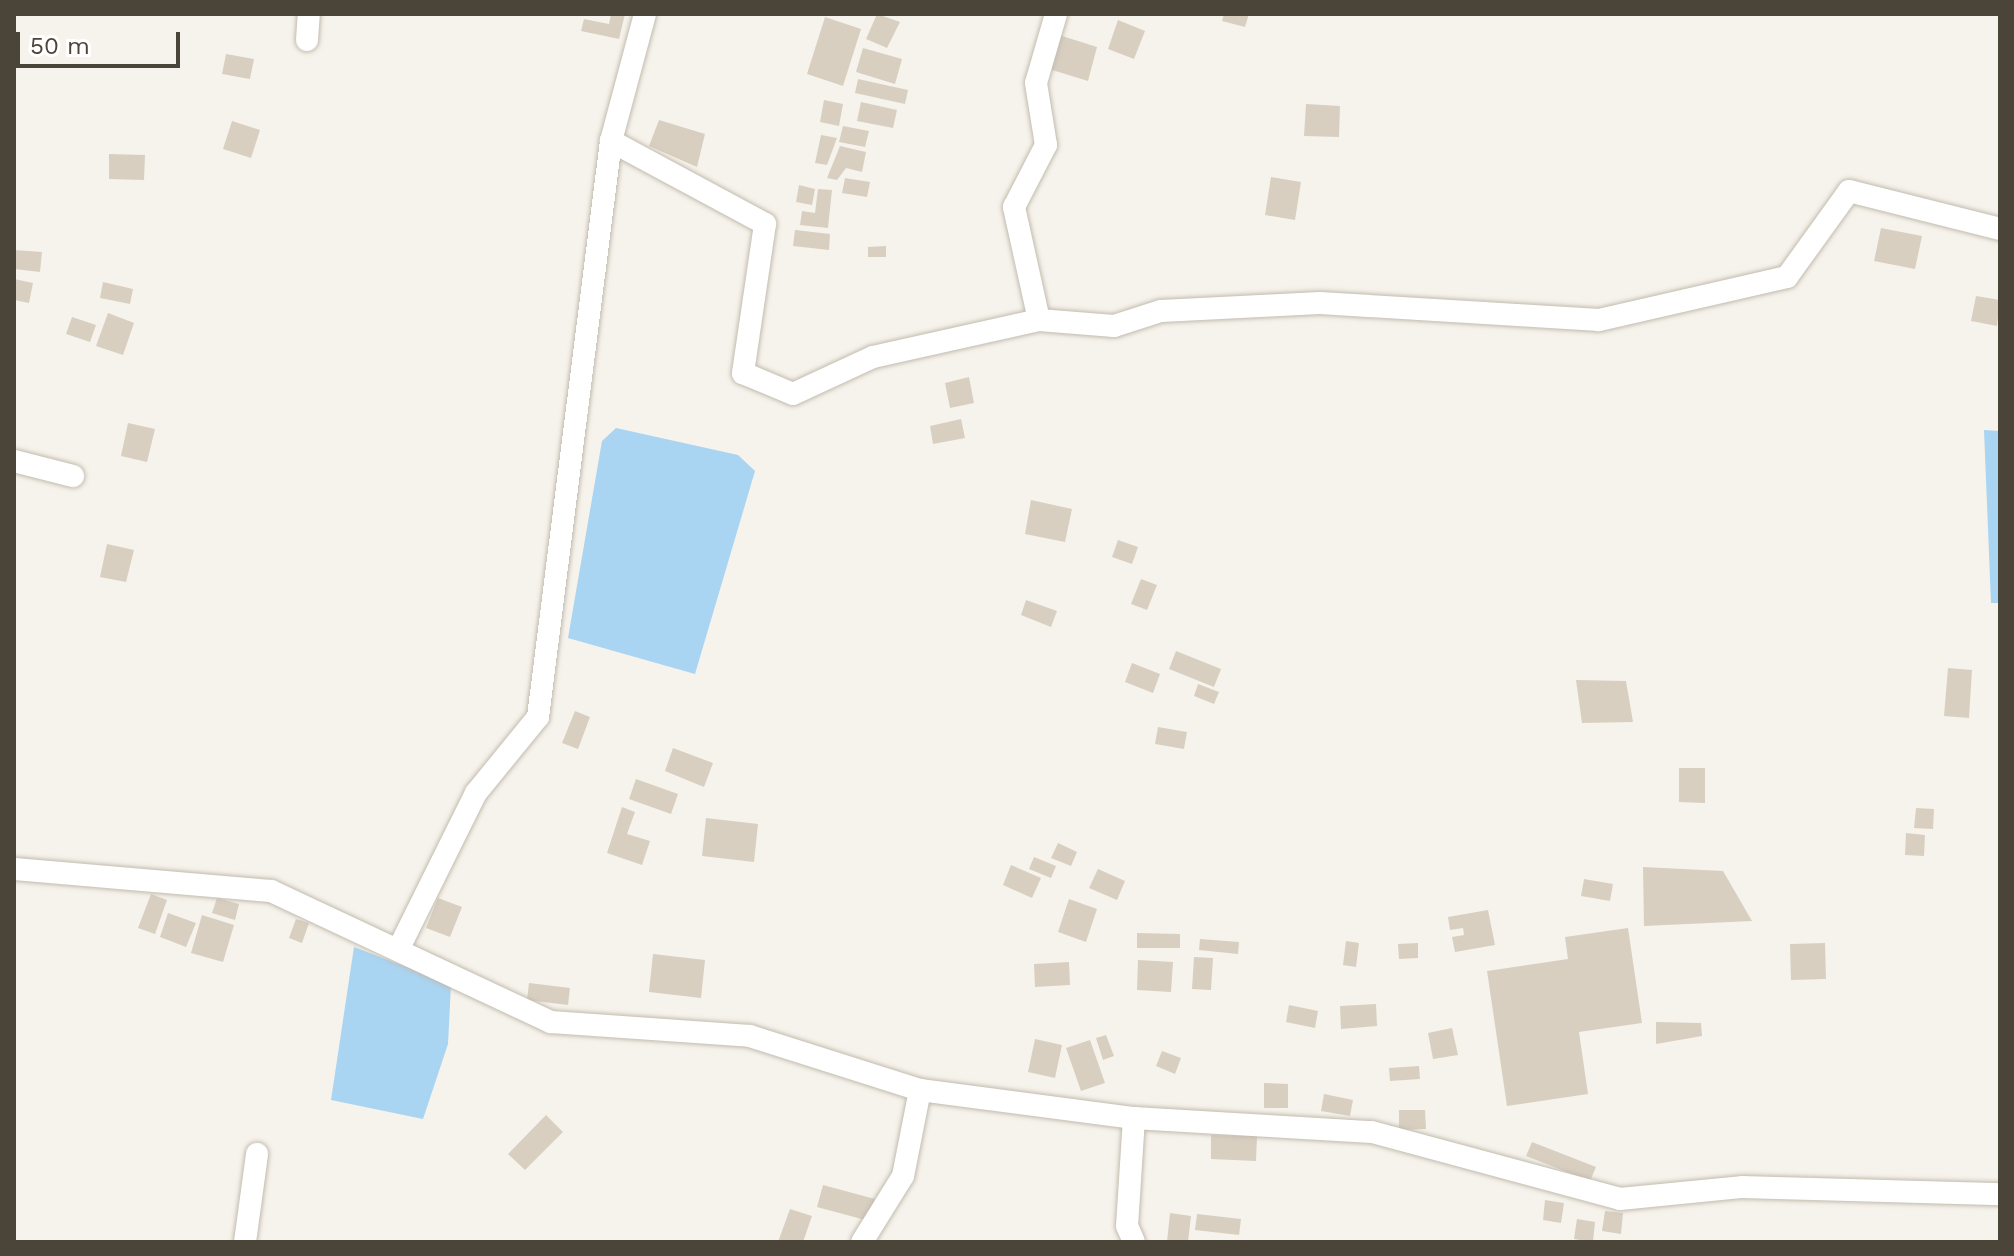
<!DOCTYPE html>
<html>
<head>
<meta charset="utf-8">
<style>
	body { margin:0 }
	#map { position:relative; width:2014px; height:1256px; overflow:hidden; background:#f6f3ec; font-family:"Work Sans",sans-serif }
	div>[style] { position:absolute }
	.water>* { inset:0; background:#a9d4f2 }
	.building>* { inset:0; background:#d8cfc1 }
	.roads { filter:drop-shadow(0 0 2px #c2bbae) drop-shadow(0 0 2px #c2bbae) }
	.street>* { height:22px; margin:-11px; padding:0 11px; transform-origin:11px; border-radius:11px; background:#fff }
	span { translate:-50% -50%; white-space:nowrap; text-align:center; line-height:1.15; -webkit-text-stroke:6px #fff; paint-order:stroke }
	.frame { position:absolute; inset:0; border:16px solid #4b4439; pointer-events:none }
	.scale { position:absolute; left:16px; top:32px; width:164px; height:36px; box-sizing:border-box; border:4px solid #4b4439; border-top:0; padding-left:10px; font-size:24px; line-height:28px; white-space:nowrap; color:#4b4439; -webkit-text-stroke:6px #fff; paint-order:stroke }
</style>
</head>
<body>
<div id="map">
	<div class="water">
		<div style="clip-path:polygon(616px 428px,738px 455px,755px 471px,695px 674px,568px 638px,602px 441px)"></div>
		<div style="clip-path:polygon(1984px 430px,2000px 431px,2000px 603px,1991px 603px)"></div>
		<div style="clip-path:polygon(354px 947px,451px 984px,448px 1044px,423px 1119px,331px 1100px)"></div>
	</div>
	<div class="building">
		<div style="clip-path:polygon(611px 14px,625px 14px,619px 39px,581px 31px,584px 19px,609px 24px)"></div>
		<div style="clip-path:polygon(877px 14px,900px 22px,887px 48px,866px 39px)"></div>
		<div style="clip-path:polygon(1224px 14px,1249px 14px,1245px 27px,1222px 21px)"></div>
		<div style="clip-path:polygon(825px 17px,861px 29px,843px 86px,807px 74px)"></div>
		<div style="clip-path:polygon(1118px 20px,1145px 31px,1134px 59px,1108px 49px)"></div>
		<div style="clip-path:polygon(1059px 35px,1097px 47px,1088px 81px,1049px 69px)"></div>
		<div style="clip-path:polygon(863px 48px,902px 59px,895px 84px,856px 72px)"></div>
		<div style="clip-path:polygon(226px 54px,254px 59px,250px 79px,222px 74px)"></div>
		<div style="clip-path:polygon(858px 79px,908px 90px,905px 104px,855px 93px)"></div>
		<div style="clip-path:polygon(824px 100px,843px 104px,839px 126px,820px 122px)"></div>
		<div style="clip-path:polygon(861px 102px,897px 110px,893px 128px,857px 121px)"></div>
		<div style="clip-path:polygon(1306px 104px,1340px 106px,1339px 137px,1304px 136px)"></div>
		<div style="clip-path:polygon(659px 120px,705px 134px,697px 167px,649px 146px)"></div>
		<div style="clip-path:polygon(232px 121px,260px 130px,251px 158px,223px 149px)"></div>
		<div style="clip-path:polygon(843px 126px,869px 131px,865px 147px,839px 142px)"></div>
		<div style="clip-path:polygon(821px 135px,837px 138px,827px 165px,815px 163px)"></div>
		<div style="clip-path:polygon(840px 146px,866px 152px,862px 172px,846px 168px,837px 180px,827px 178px)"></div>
		<div style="clip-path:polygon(109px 154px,145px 155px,144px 180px,109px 179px)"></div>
		<div style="clip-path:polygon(1271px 177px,1301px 182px,1295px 220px,1265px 215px)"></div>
		<div style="clip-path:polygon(845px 178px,870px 182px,867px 197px,842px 193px)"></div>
		<div style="clip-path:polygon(799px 185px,815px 189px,812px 205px,796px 202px)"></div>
		<div style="clip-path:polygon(818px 189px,832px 190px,828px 228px,800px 225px,802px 211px,815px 213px)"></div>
		<div style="clip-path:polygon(1881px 228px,1922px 236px,1915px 269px,1874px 261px)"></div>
		<div style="clip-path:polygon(795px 230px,830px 234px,829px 250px,793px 246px)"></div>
		<div style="clip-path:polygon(886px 246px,886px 257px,868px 257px,868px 247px)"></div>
		<div style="clip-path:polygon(14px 250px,42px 252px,40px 272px,14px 269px)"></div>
		<div style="clip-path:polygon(14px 279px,33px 283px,29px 303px,14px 300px)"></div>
		<div style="clip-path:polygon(103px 282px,133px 289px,130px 304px,100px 298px)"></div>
		<div style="clip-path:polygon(1976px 296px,2000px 300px,1997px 326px,1971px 321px)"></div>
		<div style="clip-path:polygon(108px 313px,134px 323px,123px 355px,96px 346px)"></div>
		<div style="clip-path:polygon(72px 317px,96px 325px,90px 342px,66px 334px)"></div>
		<div style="clip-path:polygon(969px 377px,974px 403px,950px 408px,945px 383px)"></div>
		<div style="clip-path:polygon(961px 419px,965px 438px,933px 444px,930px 426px)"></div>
		<div style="clip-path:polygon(128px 423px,155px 429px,147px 462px,121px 456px)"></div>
		<div style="clip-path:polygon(1031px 500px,1072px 509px,1065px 542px,1025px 534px)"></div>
		<div style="clip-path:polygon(1118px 540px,1138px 547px,1132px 564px,1112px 557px)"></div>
		<div style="clip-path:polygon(107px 544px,134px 550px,126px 582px,100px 577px)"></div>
		<div style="clip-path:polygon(1141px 579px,1157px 585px,1147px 610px,1131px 604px)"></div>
		<div style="clip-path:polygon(1026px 600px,1057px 611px,1051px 627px,1021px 615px)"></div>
		<div style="clip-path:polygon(1176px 651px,1221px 669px,1214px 687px,1169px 669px)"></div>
		<div style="clip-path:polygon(1132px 663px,1160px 674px,1153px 693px,1125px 682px)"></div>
		<div style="clip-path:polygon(1948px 668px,1972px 670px,1969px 718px,1944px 716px)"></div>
		<div style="clip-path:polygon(1576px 680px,1626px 681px,1633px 722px,1582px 723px)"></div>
		<div style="clip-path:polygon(1198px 684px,1219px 692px,1214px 704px,1194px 696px)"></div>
		<div style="clip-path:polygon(575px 711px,590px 717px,578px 749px,562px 743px)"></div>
		<div style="clip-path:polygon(1158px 727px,1187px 732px,1184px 749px,1155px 744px)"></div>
		<div style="clip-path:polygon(673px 748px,713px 763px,704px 787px,665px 771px)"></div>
		<div style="clip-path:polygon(1679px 768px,1705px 768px,1705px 803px,1679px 802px)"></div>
		<div style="clip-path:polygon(636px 779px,678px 794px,671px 814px,629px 799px)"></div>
		<div style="clip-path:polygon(622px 807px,635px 812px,627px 834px,650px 841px,642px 865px,607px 853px)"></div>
		<div style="clip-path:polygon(1916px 808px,1934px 809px,1933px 829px,1914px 828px)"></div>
		<div style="clip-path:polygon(706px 818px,758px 824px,754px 862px,702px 856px)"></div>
		<div style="clip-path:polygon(1906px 833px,1925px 835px,1924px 856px,1905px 855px)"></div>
		<div style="clip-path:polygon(1058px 843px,1077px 852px,1071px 866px,1051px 858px)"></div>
		<div style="clip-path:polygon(1034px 857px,1056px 866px,1051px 878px,1029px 869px)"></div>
		<div style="clip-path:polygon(1011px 865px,1041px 878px,1032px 898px,1003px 885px)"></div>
		<div style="clip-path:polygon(1643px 867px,1723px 871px,1752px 921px,1644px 926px)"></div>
		<div style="clip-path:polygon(1098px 869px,1125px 881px,1117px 900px,1089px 888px)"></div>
		<div style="clip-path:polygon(1584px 879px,1613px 884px,1610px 901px,1581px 896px)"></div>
		<div style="clip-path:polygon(151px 894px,167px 900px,155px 934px,138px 928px)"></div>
		<div style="clip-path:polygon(217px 898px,239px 904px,235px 920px,212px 913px)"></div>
		<div style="clip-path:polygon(438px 898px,462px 907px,450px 937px,426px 928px)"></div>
		<div style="clip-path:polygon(1069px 899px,1097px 909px,1086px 942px,1058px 932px)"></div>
		<div style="clip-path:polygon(1488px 910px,1495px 945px,1455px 952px,1452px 937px,1464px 935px,1463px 928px,1450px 930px,1448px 917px)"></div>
		<div style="clip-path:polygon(168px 913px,196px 923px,186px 947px,160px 937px)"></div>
		<div style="clip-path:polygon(202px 915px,234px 925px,223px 962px,191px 953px)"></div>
		<div style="clip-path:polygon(296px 919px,309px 923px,302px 943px,289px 938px)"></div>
		<div style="clip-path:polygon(1628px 928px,1642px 1023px,1579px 1032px,1588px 1094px,1507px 1106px,1487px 971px,1568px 959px,1565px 937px)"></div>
		<div style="clip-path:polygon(1137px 933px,1180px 934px,1180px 948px,1137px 948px)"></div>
		<div style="clip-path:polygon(1200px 939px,1239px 942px,1238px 954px,1199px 950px)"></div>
		<div style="clip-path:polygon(1346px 941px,1359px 943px,1356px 967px,1343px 965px)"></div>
		<div style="clip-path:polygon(1418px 943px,1418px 958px,1399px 959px,1398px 944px)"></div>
		<div style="clip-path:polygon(1825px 943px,1826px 979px,1791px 980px,1790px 944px)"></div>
		<div style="clip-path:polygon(653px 954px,705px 960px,701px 998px,649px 992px)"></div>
		<div style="clip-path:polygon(1194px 957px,1213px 958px,1211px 990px,1192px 989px)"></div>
		<div style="clip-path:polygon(1138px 960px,1173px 962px,1171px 992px,1137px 990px)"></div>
		<div style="clip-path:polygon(1069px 962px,1070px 985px,1035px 987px,1034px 964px)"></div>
		<div style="clip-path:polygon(529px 983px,570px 988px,568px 1005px,527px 1000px)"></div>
		<div style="clip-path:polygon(1376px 1004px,1377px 1026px,1341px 1029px,1340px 1006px)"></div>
		<div style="clip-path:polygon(1289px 1005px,1318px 1011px,1315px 1028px,1286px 1022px)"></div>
		<div style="clip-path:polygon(1656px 1022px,1701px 1023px,1702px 1036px,1656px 1044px)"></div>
		<div style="clip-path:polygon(1452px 1028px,1458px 1055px,1433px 1059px,1428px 1033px)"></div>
		<div style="clip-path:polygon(1106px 1035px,1114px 1056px,1103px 1060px,1096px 1038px)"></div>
		<div style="clip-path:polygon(1035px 1039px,1062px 1045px,1055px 1078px,1028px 1072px)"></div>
		<div style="clip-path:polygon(1090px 1040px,1105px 1083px,1081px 1091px,1066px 1048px)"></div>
		<div style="clip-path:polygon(1162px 1051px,1181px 1058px,1175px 1074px,1156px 1066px)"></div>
		<div style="clip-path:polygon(1419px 1066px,1420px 1079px,1390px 1081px,1389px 1068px)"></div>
		<div style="clip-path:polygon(1264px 1083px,1288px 1084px,1288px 1108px,1264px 1108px)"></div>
		<div style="clip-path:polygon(1324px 1094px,1353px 1100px,1350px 1116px,1321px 1111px)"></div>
		<div style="clip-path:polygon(1399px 1110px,1425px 1110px,1426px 1129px,1399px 1130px)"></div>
		<div style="clip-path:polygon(546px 1115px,563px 1132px,525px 1170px,508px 1154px)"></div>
		<div style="clip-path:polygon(1211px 1135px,1257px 1136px,1256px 1161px,1211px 1159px)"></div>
		<div style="clip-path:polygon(1532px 1142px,1596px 1167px,1590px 1181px,1526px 1156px)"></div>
		<div style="clip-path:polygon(823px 1185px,875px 1199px,869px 1221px,817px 1207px)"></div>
		<div style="clip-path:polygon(1545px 1200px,1564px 1203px,1561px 1223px,1543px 1220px)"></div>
		<div style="clip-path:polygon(790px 1209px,812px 1216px,803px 1242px,778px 1242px)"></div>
		<div style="clip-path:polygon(1605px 1211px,1623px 1213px,1621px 1234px,1602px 1231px)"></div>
		<div style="clip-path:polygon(1170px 1213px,1191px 1216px,1188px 1242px,1167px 1242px)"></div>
		<div style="clip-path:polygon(1197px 1214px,1241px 1219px,1239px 1235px,1195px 1230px)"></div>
		<div style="clip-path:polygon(1577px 1219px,1595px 1222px,1593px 1242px,1574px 1239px)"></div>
	</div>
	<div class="roads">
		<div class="street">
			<div style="left:307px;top:40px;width:26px;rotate:-86deg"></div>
			<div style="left:611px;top:141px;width:175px;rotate:28.3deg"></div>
			<div style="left:765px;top:224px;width:151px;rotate:98.4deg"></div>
			<div style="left:743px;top:373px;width:54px;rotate:22.8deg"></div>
			<div style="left:793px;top:394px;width:88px;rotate:-24.8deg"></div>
			<div style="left:873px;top:357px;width:170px;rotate:-12.6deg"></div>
			<div style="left:1039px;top:320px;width:75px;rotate:4.6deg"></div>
			<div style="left:1114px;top:326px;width:49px;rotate:-17.7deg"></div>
			<div style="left:1161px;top:311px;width:159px;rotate:-2.9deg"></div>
			<div style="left:1320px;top:303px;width:280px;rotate:3.5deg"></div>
			<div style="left:1599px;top:320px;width:193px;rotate:-12.9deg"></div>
			<div style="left:1787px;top:277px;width:106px;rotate:-54.2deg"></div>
			<div style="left:1849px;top:191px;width:156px;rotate:14.1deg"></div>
			<div style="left:1039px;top:320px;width:116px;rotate:-102.5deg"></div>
			<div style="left:1014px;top:207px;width:70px;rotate:-62.7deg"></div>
			<div style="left:1046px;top:145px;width:63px;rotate:-99.2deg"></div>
			<div style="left:1036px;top:83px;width:72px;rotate:-73.8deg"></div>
			<div style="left:14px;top:461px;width:61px;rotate:14.3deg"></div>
			<div style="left:14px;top:869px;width:258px;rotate:4.9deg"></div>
			<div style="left:271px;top:891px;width:309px;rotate:25.1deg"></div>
			<div style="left:551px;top:1022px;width:199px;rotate:4deg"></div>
			<div style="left:750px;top:1036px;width:178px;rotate:17.6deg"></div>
			<div style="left:920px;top:1090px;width:216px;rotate:7.5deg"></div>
			<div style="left:1134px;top:1118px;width:238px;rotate:3.4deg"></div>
			<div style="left:1372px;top:1132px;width:257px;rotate:15.1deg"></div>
			<div style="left:1620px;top:1199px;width:124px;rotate:-5.6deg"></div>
			<div style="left:1743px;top:1187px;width:257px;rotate:1.6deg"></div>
			<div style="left:398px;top:950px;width:175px;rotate:-63.6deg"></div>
			<div style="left:476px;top:793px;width:98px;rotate:-50.8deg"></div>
			<div style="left:538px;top:717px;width:581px;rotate:-82.78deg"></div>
			<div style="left:611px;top:141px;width:131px;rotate:-75deg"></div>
			<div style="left:1134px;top:1118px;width:108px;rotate:93.7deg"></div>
			<div style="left:1127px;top:1226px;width:17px;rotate:66deg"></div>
			<div style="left:245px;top:1242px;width:89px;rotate:-82.2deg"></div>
			<div style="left:862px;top:1242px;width:78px;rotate:-58.2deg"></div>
			<div style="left:903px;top:1176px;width:88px;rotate:-78.8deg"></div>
		</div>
	</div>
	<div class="frame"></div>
	<div class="scale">50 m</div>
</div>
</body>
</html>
